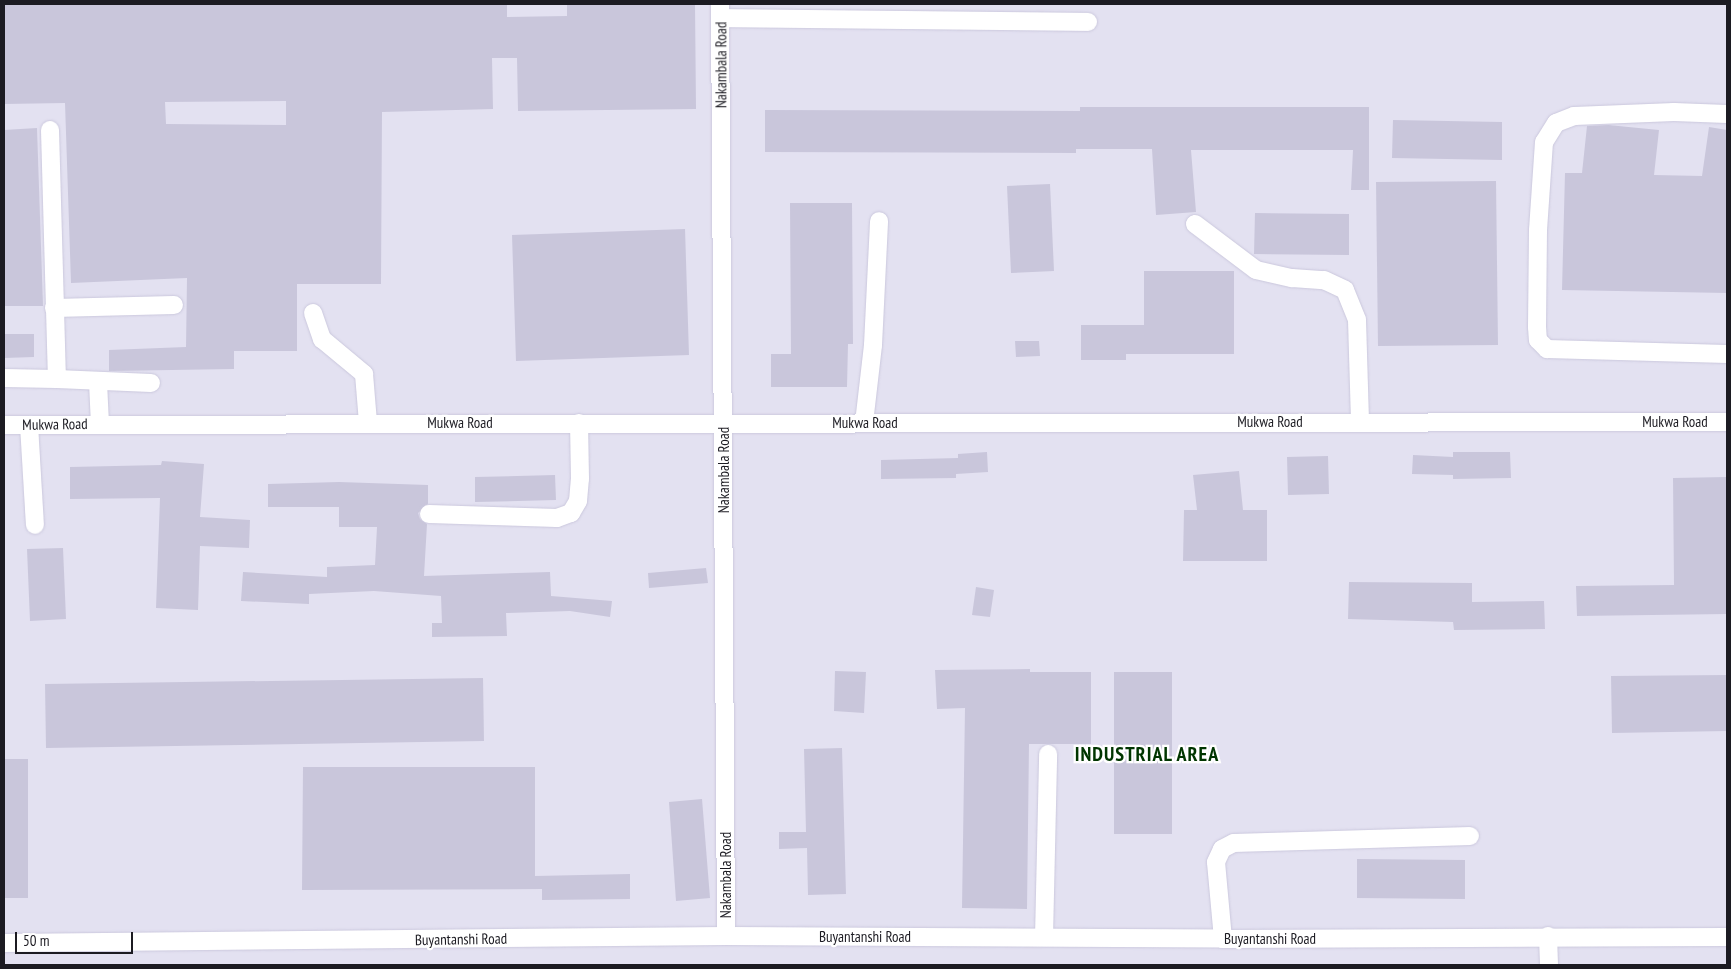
<!DOCTYPE html>
<html>
<head>
<meta charset="utf-8">
<style>
	body { margin:0 }
	#map { position:relative; width:1731px; height:969px; overflow:hidden; background:#f4f2ff; font-family:"PT Sans Narrow",sans-serif }
	div>[style] { position:absolute }
	.built>* { inset:0; background:#e3e1f1 }
	.building>* { inset:0; background:#c9c6db }
	.roads { filter:drop-shadow(0 0 1px #cbc8dd) drop-shadow(0 0 1px #cbc8dd) }
	.minor>* { height:18px; margin:-9px; padding:0 9px; transform-origin:9px; border-radius:9px; background:#fff }
	span { translate:-50% -50%; white-space:nowrap; text-align:center; line-height:1.15; -webkit-text-stroke:4.5px #fff; paint-order:stroke }
	.street-label { font-size:15px; color:#1c1b22 }
	.district-label { font-size:20px; color:#003500; font-weight:700; letter-spacing:1px }
	.frame { position:absolute; inset:0; border:5px solid #1c1b22; pointer-events:none }
	.scale { position:absolute; left:15px; top:932px; width:118px; height:22px; box-sizing:border-box; border:2px solid #1c1b22; border-top:0; padding-left:6px; font-size:15px; line-height:18px; white-space:nowrap; color:#1c1b22; -webkit-text-stroke:4px #fff; paint-order:stroke }
</style>
</head>
<body>
<div id="map">
	<div class="built">
		<div style="clip-path:polygon(4px 4px,1727px 4px,1727px 965px,4px 965px)"></div>
	</div>
	<div class="building">
		<div style="clip-path:polygon(evenodd,4px 4px,507px 4px,507px 17px,567px 16px,567px 4px,695px 4px,696px 109px,518px 111px,517px 58px,492px 58px,493px 109px,382px 112px,381px 284px,297px 284px,297px 351px,234px 351px,234px 369px,109px 371px,109px 350px,186px 347px,187px 278px,71px 283px,65px 103px,4px 104px,4px 4px,286px 101px,286px 125px,166px 124px,165px 102px,286px 101px)"></div>
		<div style="clip-path:polygon(1080px 107px,1369px 107px,1369px 190px,1351px 190px,1353px 150px,1191px 150px,1196px 212px,1156px 215px,1152px 149px,1076px 149px,1076px 153px,765px 152px,765px 110px,1080px 111px)"></div>
		<div style="clip-path:polygon(1393px 120px,1502px 122px,1502px 160px,1392px 158px)"></div>
		<div style="clip-path:polygon(1608px 125px,1659px 130px,1654px 175px,1702px 176px,1709px 127px,1727px 130px,1727px 293px,1562px 290px,1565px 173px,1582px 173px,1587px 126px)"></div>
		<div style="clip-path:polygon(37px 128px,43px 306px,4px 306px,4px 130px)"></div>
		<div style="clip-path:polygon(1496px 181px,1498px 345px,1378px 346px,1376px 182px)"></div>
		<div style="clip-path:polygon(1050px 184px,1054px 271px,1011px 273px,1007px 186px)"></div>
		<div style="clip-path:polygon(790px 203px,852px 203px,853px 344px,848px 344px,847px 387px,771px 387px,771px 354px,791px 354px)"></div>
		<div style="clip-path:polygon(1255px 213px,1349px 214px,1349px 255px,1254px 254px)"></div>
		<div style="clip-path:polygon(685px 229px,689px 355px,516px 361px,512px 235px)"></div>
		<div style="clip-path:polygon(1144px 271px,1234px 271px,1234px 354px,1126px 354px,1126px 360px,1081px 360px,1081px 325px,1144px 325px)"></div>
		<div style="clip-path:polygon(4px 334px,34px 334px,34px 357px,4px 358px)"></div>
		<div style="clip-path:polygon(1015px 341px,1039px 341px,1040px 356px,1016px 357px)"></div>
		<div style="clip-path:polygon(987px 452px,988px 472px,956px 474px,956px 478px,881px 479px,881px 460px,958px 458px,958px 454px)"></div>
		<div style="clip-path:polygon(1453px 452px,1510px 452px,1511px 478px,1453px 479px,1453px 475px,1412px 474px,1413px 455px,1453px 457px)"></div>
		<div style="clip-path:polygon(1328px 456px,1329px 494px,1288px 495px,1287px 457px)"></div>
		<div style="clip-path:polygon(162px 461px,204px 464px,200px 517px,250px 520px,249px 548px,200px 546px,198px 610px,156px 608px,160px 498px,70px 499px,70px 467px,161px 465px)"></div>
		<div style="clip-path:polygon(1239px 471px,1243px 510px,1267px 510px,1267px 561px,1183px 561px,1184px 510px,1197px 510px,1193px 475px)"></div>
		<div style="clip-path:polygon(555px 475px,556px 500px,475px 502px,475px 477px)"></div>
		<div style="clip-path:polygon(1727px 477px,1727px 614px,1577px 616px,1576px 586px,1674px 585px,1673px 478px)"></div>
		<div style="clip-path:polygon(339px 482px,428px 485px,428px 504px,418px 513px,420px 519px,427px 524px,424px 576px,550px 572px,551px 596px,612px 601px,610px 617px,570px 611px,506px 613px,507px 636px,432px 637px,432px 623px,442px 623px,441px 596px,374px 591px,309px 594px,309px 604px,241px 601px,243px 572px,327px 577px,327px 567px,375px 565px,377px 527px,339px 527px,339px 507px,268px 507px,268px 484px)"></div>
		<div style="clip-path:polygon(63px 548px,66px 619px,30px 621px,27px 549px)"></div>
		<div style="clip-path:polygon(706px 568px,708px 583px,649px 588px,648px 573px)"></div>
		<div style="clip-path:polygon(1349px 582px,1472px 583px,1472px 602px,1544px 601px,1545px 629px,1454px 630px,1453px 622px,1348px 619px)"></div>
		<div style="clip-path:polygon(976px 587px,994px 590px,990px 617px,972px 615px)"></div>
		<div style="clip-path:polygon(1030px 669px,1030px 672px,1091px 672px,1091px 744px,1029px 744px,1027px 909px,962px 908px,965px 708px,937px 709px,935px 670px)"></div>
		<div style="clip-path:polygon(835px 671px,866px 672px,864px 713px,834px 711px)"></div>
		<div style="clip-path:polygon(1114px 672px,1172px 672px,1172px 834px,1114px 834px)"></div>
		<div style="clip-path:polygon(1727px 675px,1727px 731px,1612px 733px,1611px 676px)"></div>
		<div style="clip-path:polygon(483px 678px,484px 741px,46px 748px,45px 684px)"></div>
		<div style="clip-path:polygon(842px 748px,846px 894px,808px 895px,807px 848px,779px 849px,779px 832px,806px 832px,804px 749px)"></div>
		<div style="clip-path:polygon(4px 759px,28px 759px,28px 898px,4px 898px)"></div>
		<div style="clip-path:polygon(303px 767px,535px 767px,535px 876px,630px 874px,630px 899px,542px 900px,542px 889px,302px 890px)"></div>
		<div style="clip-path:polygon(702px 799px,710px 898px,676px 901px,669px 802px)"></div>
		<div style="clip-path:polygon(1357px 859px,1465px 860px,1465px 899px,1357px 898px)"></div>
	</div>
	<div class="roads">
		<div class="minor">
			<div style="left:720px;top:4px;width:932px;rotate:89.63deg"></div>
			<div style="left:720px;top:18px;width:368px;rotate:0.6deg"></div>
			<div style="left:1727px;top:114px;width:53px;rotate:-177.8deg"></div>
			<div style="left:1674px;top:112px;width:100px;rotate:177.7deg"></div>
			<div style="left:1574px;top:116px;width:19px;rotate:159deg"></div>
			<div style="left:1556px;top:123px;width:22px;rotate:122deg"></div>
			<div style="left:1544px;top:142px;width:88px;rotate:93.9deg"></div>
			<div style="left:1538px;top:230px;width:97px;rotate:90.6deg"></div>
			<div style="left:1537px;top:327px;width:13px;rotate:86deg"></div>
			<div style="left:1538px;top:340px;width:13px;rotate:45deg"></div>
			<div style="left:1547px;top:349px;width:180px;rotate:1.6deg"></div>
			<div style="left:50px;top:130px;width:249px;rotate:88.4deg"></div>
			<div style="left:57px;top:379px;width:94px;rotate:2.4deg"></div>
			<div style="left:1195px;top:224px;width:76px;rotate:37deg"></div>
			<div style="left:1256px;top:270px;width:37px;rotate:13deg"></div>
			<div style="left:1292px;top:278px;width:32px;rotate:4deg"></div>
			<div style="left:1324px;top:280px;width:23px;rotate:25deg"></div>
			<div style="left:1345px;top:290px;width:32px;rotate:68deg"></div>
			<div style="left:1357px;top:320px;width:102px;rotate:88.3deg"></div>
			<div style="left:54px;top:308px;width:120px;rotate:-1.4deg"></div>
			<div style="left:313px;top:313px;width:28px;rotate:71deg"></div>
			<div style="left:322px;top:339px;width:55px;rotate:39.8deg"></div>
			<div style="left:364px;top:374px;width:49px;rotate:85.3deg"></div>
			<div style="left:4px;top:378px;width:53px;rotate:1.1deg"></div>
			<div style="left:98px;top:382px;width:42px;rotate:87.3deg"></div>
			<div style="left:864px;top:423px;width:79px;rotate:-83.4deg"></div>
			<div style="left:873px;top:345px;width:124px;rotate:-87.2deg"></div>
			<div style="left:4px;top:425px;width:1723px;rotate:-0.1deg"></div>
			<div style="left:29px;top:425px;width:100px;rotate:86.6deg"></div>
			<div style="left:429px;top:514px;width:128px;rotate:1.8deg"></div>
			<div style="left:557px;top:518px;width:15px;rotate:-20deg"></div>
			<div style="left:571px;top:513px;width:14px;rotate:-60deg"></div>
			<div style="left:578px;top:501px;width:22px;rotate:-85deg"></div>
			<div style="left:580px;top:479px;width:56px;rotate:-91deg"></div>
			<div style="left:1548px;top:936px;width:29px;rotate:88deg"></div>
			<div style="left:1044px;top:937px;width:183px;rotate:-88.7deg"></div>
			<div style="left:1223px;top:939px;width:77px;rotate:-95.2deg"></div>
			<div style="left:1216px;top:862px;width:14px;rotate:-65deg"></div>
			<div style="left:1222px;top:849px;width:13px;rotate:-27deg"></div>
			<div style="left:1234px;top:843px;width:236px;rotate:-1.7deg"></div>
			<div style="left:4px;top:943px;width:722px;rotate:-0.56deg"></div>
			<div style="left:726px;top:936px;width:497px;rotate:0.3deg"></div>
			<div style="left:1223px;top:939px;width:504px;rotate:-0.23deg"></div>
		</div>
	</div>
	<div class="street-label">
		<span style="left:721px;top:65px;rotate:-90deg">Nakambala Road</span>
		<span style="left:1270px;top:422px">Mukwa Road</span>
		<span style="left:1675px;top:422px">Mukwa Road</span>
		<span style="left:460px;top:423px">Mukwa Road</span>
		<span style="left:865px;top:423px">Mukwa Road</span>
		<span style="left:55px;top:424px;rotate:-1deg">Mukwa Road</span>
		<span style="left:724px;top:470px;rotate:-90deg">Nakambala Road</span>
		<span style="left:726px;top:875px;rotate:-90deg">Nakambala Road</span>
		<span style="left:865px;top:937px">Buyantanshi Road</span>
		<span style="left:461px;top:939px;rotate:-1deg">Buyantanshi Road</span>
		<span style="left:1270px;top:939px">Buyantanshi Road</span>
	</div>
	<div class="district-label">
		<span style="left:1147px;top:754px">INDUSTRIAL AREA</span>
	</div>
	<div class="frame"></div>
	<div class="scale">50 m</div>
</div>
</body>
</html>
